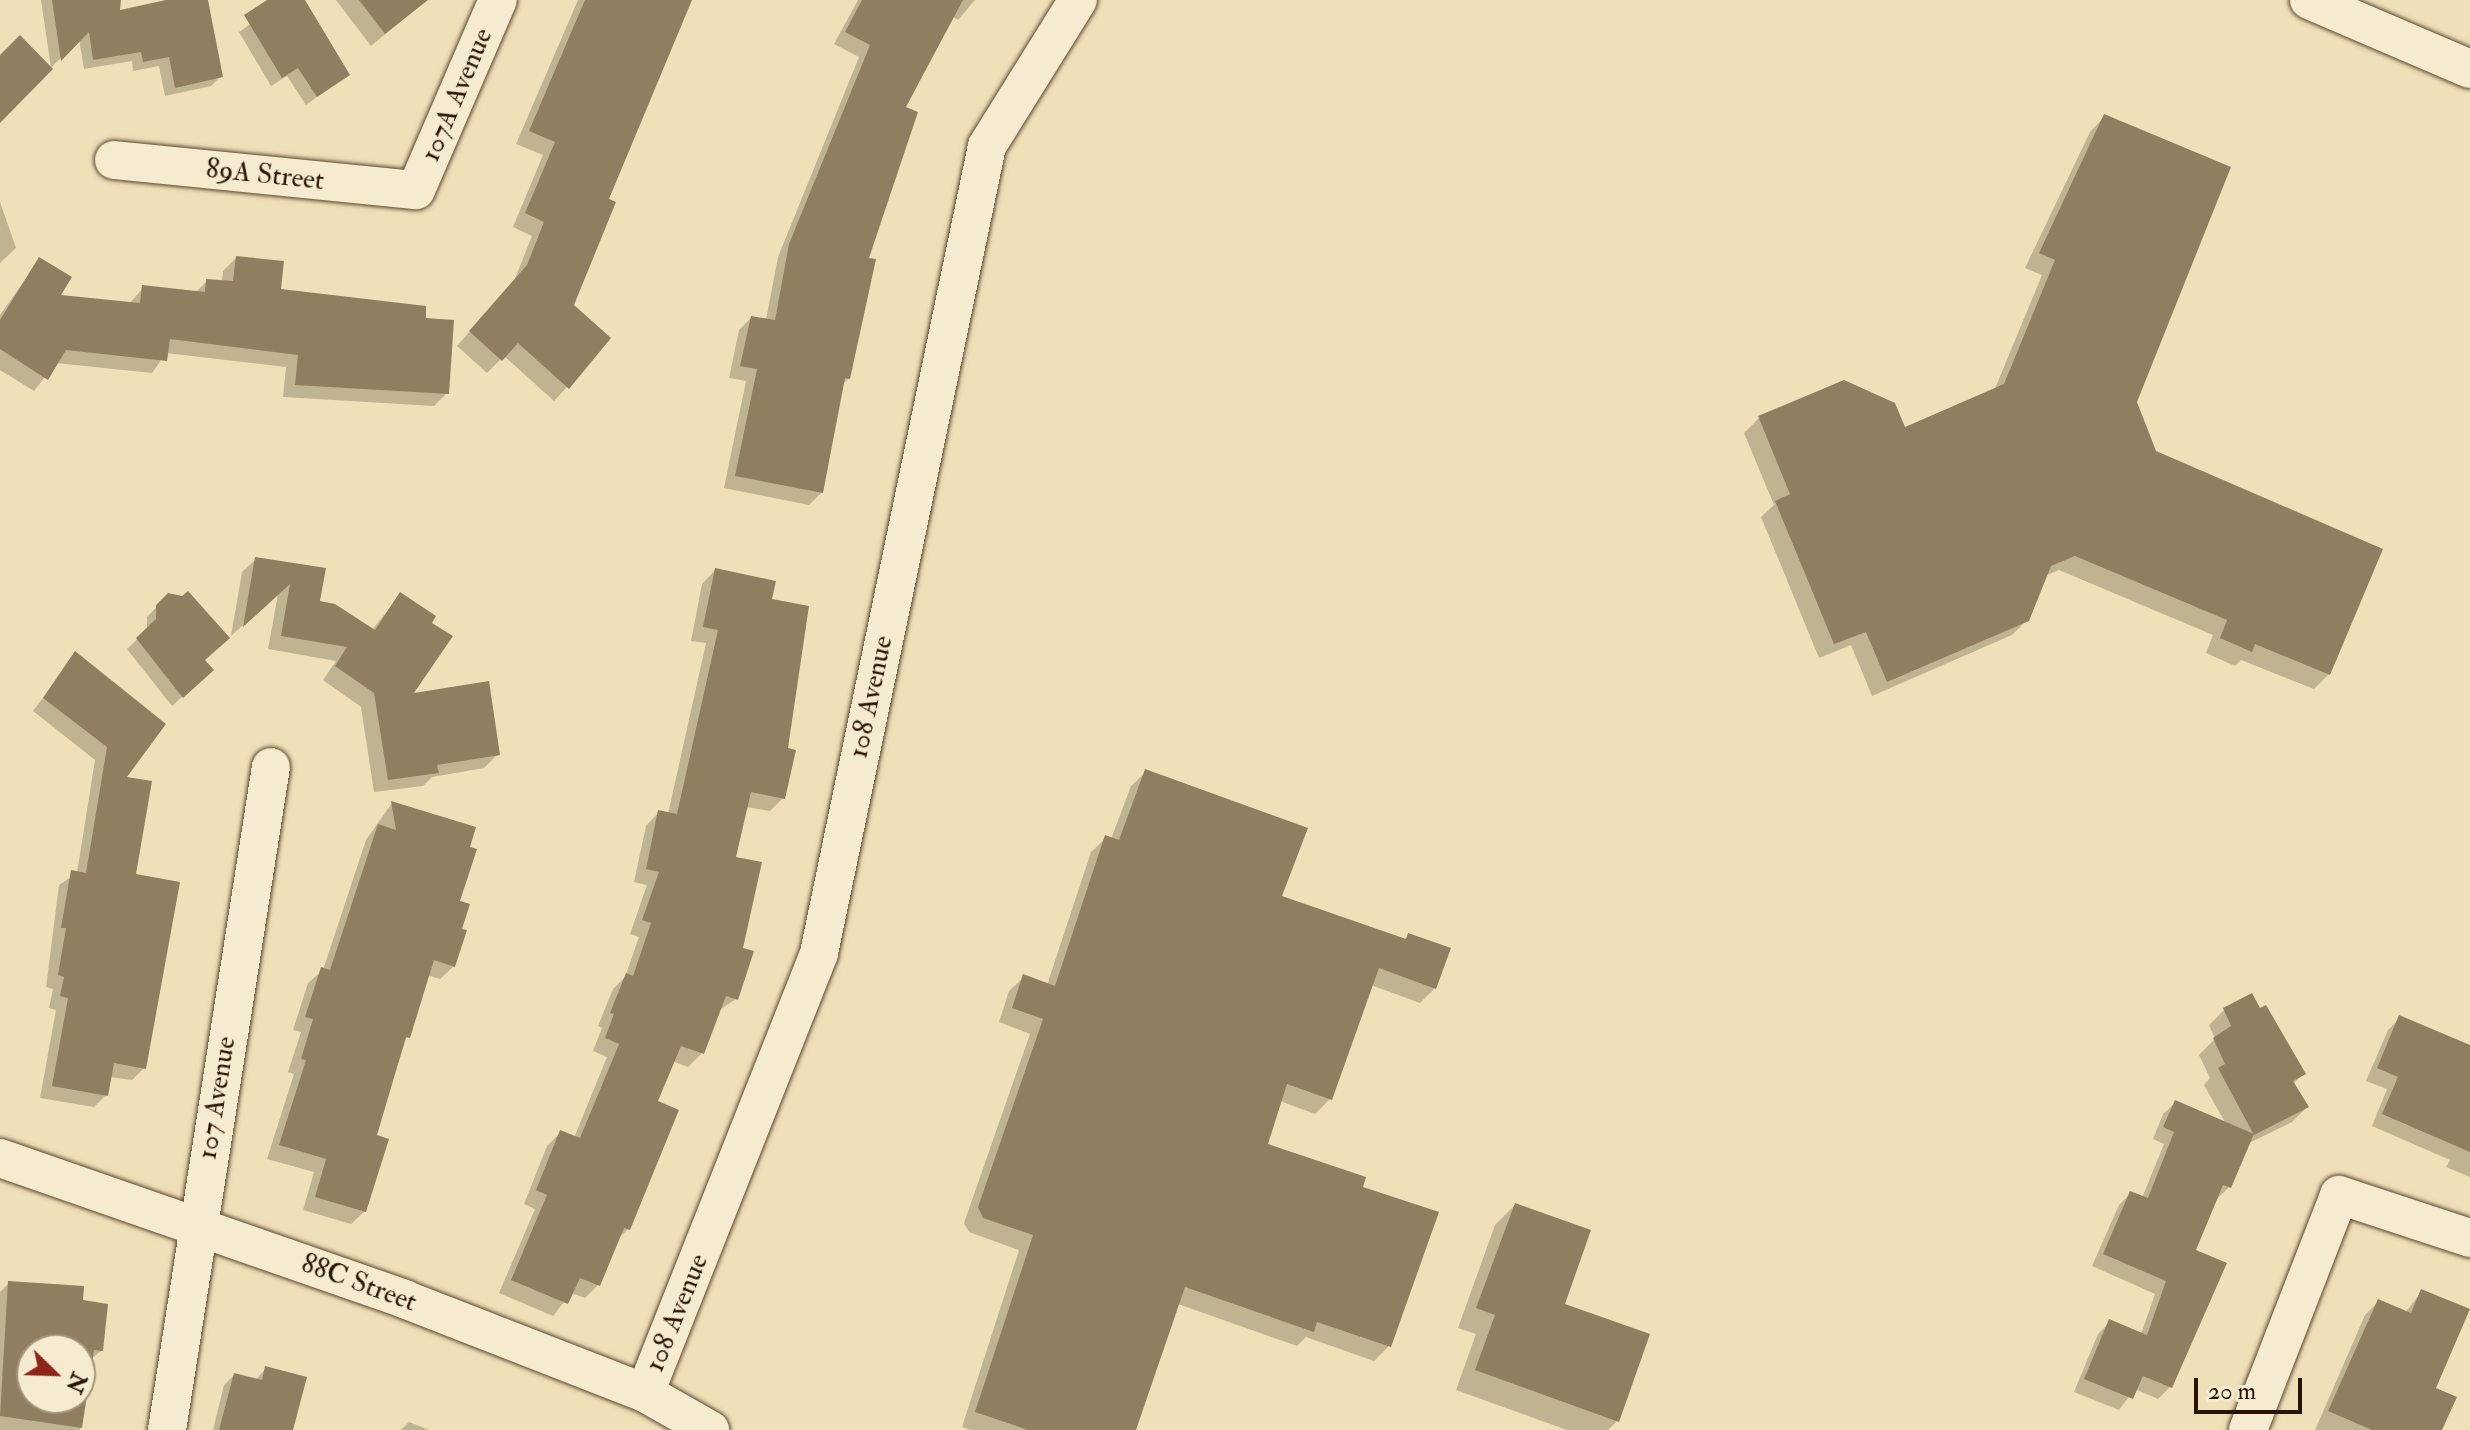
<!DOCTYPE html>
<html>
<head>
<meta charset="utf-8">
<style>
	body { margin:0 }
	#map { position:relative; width:2470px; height:1430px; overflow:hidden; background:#f0e0b7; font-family:"IM FELL Double Pica",serif }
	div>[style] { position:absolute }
	.shadow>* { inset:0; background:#0003 }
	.building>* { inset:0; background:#907e61 }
	.roads { filter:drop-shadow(0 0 2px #5b4630) drop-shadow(0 0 2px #5b4630) }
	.minor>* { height:38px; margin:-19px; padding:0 19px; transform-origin:19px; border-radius:19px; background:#f5ebd0 }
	span { translate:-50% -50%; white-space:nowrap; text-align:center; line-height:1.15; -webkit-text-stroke:8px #f5ebd0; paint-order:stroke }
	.street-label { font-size:28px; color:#291303 }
	.north { position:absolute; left:16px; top:1334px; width:80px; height:80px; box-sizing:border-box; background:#f5ebd0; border:2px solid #a3957e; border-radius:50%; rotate:113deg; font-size:22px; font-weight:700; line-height:32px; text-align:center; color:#291303 }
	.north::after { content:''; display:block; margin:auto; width:28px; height:36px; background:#8f2418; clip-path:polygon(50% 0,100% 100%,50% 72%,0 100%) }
	.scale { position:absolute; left:2194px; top:1378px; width:108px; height:36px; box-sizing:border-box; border:4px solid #291303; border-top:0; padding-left:10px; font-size:24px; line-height:28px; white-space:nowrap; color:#291303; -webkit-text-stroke:6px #f5ebd0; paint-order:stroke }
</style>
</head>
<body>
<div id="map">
	<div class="shadow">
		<div style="clip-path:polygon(41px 0,117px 0,119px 12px,176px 0,206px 0,221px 76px,211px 86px,165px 96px,159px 66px,133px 71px,132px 61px,84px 69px,79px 39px,51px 68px)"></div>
		<div style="clip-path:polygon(283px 0,303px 0,347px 75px,306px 105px,287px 76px,271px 86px,239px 32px)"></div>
		<div style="clip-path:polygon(336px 0,426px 0,371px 46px)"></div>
		<div style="clip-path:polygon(578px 0,690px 0,607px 200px,572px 306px,567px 387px,554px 401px,504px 356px,487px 373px,457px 346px,514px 281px,532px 236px,513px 227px,543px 155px,516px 144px)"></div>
		<div style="clip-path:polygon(858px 0,975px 0,958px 20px,952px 16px,903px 108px,866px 260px,849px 378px,841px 386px,822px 492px,809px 505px,724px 488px,746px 381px,729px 378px,739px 330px,751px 318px,766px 320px,778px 257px,859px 57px,834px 44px)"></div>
		<div style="clip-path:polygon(2105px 116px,2135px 402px,2155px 453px,2329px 674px,2314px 689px,2241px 660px,2235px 666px,2206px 653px,2213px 635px,2059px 570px,2045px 576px,2027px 620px,2012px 635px,1872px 696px,1851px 645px,1819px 658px,1761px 517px,1774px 505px,1744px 433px,1759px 418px,1844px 383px,1904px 430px,1994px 391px,2042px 275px,2025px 268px,2090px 132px)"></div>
		<div style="clip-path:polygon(0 202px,16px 248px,0 263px)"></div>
		<div style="clip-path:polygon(236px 258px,279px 291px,423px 320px,447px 393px,434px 406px,283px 397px,286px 367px,166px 353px,152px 373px,56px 363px,34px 391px,0 370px,0 315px,40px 259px,57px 297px,129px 304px,143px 288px,195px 293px,207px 281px,222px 282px,223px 271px)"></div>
		<div style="clip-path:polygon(256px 559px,318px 603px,372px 630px,400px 595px,410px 696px,497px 755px,484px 768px,432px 777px,423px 786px,374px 792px,361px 707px,323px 680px,336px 661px,268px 649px,278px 594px,231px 636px,242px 572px)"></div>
		<div style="clip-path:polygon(715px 570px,770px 600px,786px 750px,783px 798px,770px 811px,746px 807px,733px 859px,741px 949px,736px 999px,718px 1011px,702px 1053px,688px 1067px,672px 1061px,656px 1102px,628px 1229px,617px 1240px,599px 1284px,585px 1298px,571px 1293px,553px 1316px,499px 1293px,535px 1209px,524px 1204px,547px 1146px,561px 1132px,574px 1138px,607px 1057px,593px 1051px,602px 1028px,598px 1026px,613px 989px,625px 977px,639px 937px,630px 934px,647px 885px,634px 882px,646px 826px,659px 812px,668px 814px,706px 643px,691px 641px,702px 584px)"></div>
		<div style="clip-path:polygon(168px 595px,203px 661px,201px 680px,172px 706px,127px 649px,147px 630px,147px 617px)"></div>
		<div style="clip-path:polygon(76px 654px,123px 778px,144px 1068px,132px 1080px,109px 1077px,106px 1095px,94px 1107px,40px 1098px,56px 1010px,49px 1008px,53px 989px,46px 987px,59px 885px,77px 873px,95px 760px,33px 711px)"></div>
		<div style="clip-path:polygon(1146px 772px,1280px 897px,1404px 940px,1409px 935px,1435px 988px,1420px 1003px,1371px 985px,1330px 1099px,1315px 1114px,1280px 1101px,1266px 1145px,1360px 1188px,1389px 1346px,1374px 1361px,1306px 1337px,1297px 1346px,1178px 1304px,1134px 1430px,971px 1430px,962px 1427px,1019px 1250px,969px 1232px,964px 1223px,1030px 1034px,999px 1022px,1009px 991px,1024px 977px,1047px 985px,1091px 852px,1106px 838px,1111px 839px,1131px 786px)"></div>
		<div style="clip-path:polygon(392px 803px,458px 902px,454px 966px,440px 979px,427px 975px,374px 1136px,365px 1211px,351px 1224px,303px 1210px,314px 1172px,267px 1159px,294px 1074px,288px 1072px,301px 1032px,293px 1030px,308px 983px,323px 970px,366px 840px)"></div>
		<div style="clip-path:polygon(2224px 1010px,2304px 1073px,2293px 1084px,2307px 1107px,2292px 1122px,2247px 1144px,2229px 1187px,2217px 1199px,2193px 1251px,2170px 1387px,2158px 1399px,2135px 1389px,2119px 1410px,2074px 1392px,2098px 1334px,2110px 1322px,2141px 1334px,2155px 1294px,2092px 1266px,2119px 1205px,2131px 1193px,2142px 1198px,2164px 1144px,2153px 1139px,2163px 1114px,2175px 1103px,2226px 1124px,2204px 1085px,2210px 1078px,2199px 1055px,2215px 1039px,2209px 1025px)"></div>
		<div style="clip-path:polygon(2400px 1018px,2470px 1058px,2470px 1177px,2446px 1167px,2450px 1160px,2372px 1126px,2387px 1089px,2366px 1081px,2388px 1030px)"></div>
		<div style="clip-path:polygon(1515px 1205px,1562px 1305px,1648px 1335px,1617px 1421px,1608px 1430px,1567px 1430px,1456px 1390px,1476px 1334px,1458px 1328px,1495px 1225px)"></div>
		<div style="clip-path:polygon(evenodd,9px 1283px,102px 1350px,90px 1360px,80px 1430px,0 1430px,0 1292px,9px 1283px,32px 1350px,80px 1350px,80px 1398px,32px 1398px,32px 1350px)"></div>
		<div style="clip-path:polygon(2422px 1291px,2440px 1430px,2315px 1430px,2365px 1315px,2378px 1302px,2405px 1313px)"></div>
		<div style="clip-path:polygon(266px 1368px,291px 1430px,213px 1430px,224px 1385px,234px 1375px,255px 1381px)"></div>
		<div style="clip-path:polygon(409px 1422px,429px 1430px,401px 1430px)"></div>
	</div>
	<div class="building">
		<div style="clip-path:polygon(52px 0,121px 0,120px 10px,166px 0,208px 0,223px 77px,175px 88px,169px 57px,143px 62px,141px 52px,93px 60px,89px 32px,61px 61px)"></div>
		<div style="clip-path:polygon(267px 0,305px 0,350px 75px,317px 97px,298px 68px,282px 78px,244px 15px)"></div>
		<div style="clip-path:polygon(359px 0,428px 0,385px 34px)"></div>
		<div style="clip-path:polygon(585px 0,692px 0,609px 199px,616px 202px,574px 305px,611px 338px,569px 389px,518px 343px,502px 361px,469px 331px,527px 265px,544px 222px,525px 213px,555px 142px,529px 131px)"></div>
		<div style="clip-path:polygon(862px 0,963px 0,906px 107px,918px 112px,869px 258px,876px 259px,850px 379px,845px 378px,823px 493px,735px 476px,757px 369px,740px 366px,751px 316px,775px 320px,789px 244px,870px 45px,845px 32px)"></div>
		<div style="clip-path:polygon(20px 35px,53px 69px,0 123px,0 55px)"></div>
		<div style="clip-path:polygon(2104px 114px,2231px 167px,2137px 402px,2156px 451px,2383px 549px,2330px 675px,2255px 644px,2252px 652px,2220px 638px,2227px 620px,2075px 556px,2051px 566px,2029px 621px,1887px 682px,1866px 632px,1834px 644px,1775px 501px,1790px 494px,1758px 416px,1844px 380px,1895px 403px,1905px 427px,2004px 384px,2055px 260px,2039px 253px)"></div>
		<div style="clip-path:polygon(236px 256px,284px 261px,281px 289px,426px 306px,426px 318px,454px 320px,449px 394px,295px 385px,298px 355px,170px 339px,167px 361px,66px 350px,48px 380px,0 349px,0 320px,39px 257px,72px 277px,61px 295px,140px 303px,142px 285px,205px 292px,206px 279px,233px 281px)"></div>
		<div style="clip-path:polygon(255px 557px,326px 568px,320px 601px,335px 604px,375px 630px,400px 592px,436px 616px,432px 623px,453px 636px,414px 693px,489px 681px,500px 755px,437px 765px,439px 773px,388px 780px,374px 693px,335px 666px,347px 647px,281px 636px,290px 584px,243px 627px)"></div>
		<div style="clip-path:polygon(715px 568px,776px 581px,772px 599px,809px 606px,788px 748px,796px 750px,785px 799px,751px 792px,736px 857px,762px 862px,743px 948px,754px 951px,738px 1000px,726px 996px,704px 1054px,681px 1046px,658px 1101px,679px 1110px,630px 1230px,624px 1228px,600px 1286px,580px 1278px,568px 1304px,511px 1280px,547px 1195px,536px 1190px,560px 1130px,580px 1138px,619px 1044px,605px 1038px,614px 1014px,610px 1013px,626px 973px,633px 976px,651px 923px,642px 920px,659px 872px,646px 869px,658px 810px,677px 814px,718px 630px,703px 627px)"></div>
		<div style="clip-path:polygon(188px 591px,230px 638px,205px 660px,214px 670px,183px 698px,136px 638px,156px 619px,156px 605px,168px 593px,182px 596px)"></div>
		<div style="clip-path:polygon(75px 651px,166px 724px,127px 777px,152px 781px,136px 874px,180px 882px,146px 1069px,114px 1063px,108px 1096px,52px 1086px,68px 998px,60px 996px,64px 977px,58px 975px,66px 928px,61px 928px,71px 870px,86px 873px,107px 747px,43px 698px)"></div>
		<div style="clip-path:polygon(1145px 769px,1308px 828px,1282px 896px,1406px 939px,1408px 933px,1451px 948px,1436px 989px,1379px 968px,1332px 1100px,1287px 1084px,1268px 1144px,1366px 1177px,1363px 1187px,1439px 1212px,1391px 1347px,1317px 1322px,1314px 1332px,1185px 1287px,1136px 1430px,1028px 1430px,975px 1412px,1033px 1235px,983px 1218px,978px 1207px,1043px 1019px,1012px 1008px,1023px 974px,1055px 986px,1105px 835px,1119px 840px)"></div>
		<div style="clip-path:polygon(391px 801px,476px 827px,470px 847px,477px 849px,460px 901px,470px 904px,462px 929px,467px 930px,455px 967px,434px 960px,410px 1038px,406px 1037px,377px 1135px,389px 1139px,366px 1212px,315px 1197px,326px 1159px,279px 1145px,306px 1060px,301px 1059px,313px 1019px,305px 1017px,321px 967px,330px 970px,378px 824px,396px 830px)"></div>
		<div style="clip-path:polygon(2252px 993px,2260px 1008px,2266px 1005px,2306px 1074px,2293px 1081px,2309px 1107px,2254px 1135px,2218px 1068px,2225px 1064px,2213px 1038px,2231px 1026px,2223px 1008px)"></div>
		<div style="clip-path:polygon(2399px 1015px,2470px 1045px,2470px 1152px,2382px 1114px,2398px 1077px,2377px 1068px)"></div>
		<div style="clip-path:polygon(2175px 1100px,2254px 1134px,2231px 1188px,2223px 1185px,2196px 1250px,2227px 1263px,2172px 1388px,2143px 1376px,2133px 1399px,2084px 1379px,2109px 1319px,2147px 1335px,2166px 1281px,2103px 1254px,2130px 1191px,2148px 1198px,2174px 1132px,2163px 1127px)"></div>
		<div style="clip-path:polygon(1515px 1203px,1591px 1230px,1565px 1304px,1650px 1334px,1619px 1422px,1475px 1370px,1495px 1315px,1476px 1308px)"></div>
		<div style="clip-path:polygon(evenodd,8px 1281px,84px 1286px,83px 1300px,108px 1304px,103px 1351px,94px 1350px,82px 1428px,0 1416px,8px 1281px,32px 1350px,80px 1350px,80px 1398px,32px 1398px,32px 1350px)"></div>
		<div style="clip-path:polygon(2421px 1289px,2470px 1309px,2436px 1388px,2457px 1397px,2442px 1430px,2372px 1430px,2328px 1411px,2378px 1299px,2411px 1313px)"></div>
		<div style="clip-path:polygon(265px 1366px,307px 1377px,293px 1430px,219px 1430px,234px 1373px,262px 1380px)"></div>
	</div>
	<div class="roads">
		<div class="minor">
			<div style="left:2309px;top:0;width:175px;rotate:23.2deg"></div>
			<div style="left:114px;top:160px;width:303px;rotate:5.7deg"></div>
			<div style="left:416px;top:190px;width:207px;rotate:-66.7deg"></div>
			<div style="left:0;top:1158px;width:428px;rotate:19.2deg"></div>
			<div style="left:404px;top:1299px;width:259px;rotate:21.3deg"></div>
			<div style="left:645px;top:1393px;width:75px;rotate:29.6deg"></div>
			<div style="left:645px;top:1393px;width:473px;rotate:-68.4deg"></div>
			<div style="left:819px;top:953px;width:824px;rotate:-78.24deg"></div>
			<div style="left:987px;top:146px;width:172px;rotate:-58.1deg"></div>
			<div style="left:167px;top:1430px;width:671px;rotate:-81.09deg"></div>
			<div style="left:2248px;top:1430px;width:252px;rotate:-68.8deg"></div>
			<div style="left:2339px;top:1195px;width:138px;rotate:18.2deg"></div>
		</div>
	</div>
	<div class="street-label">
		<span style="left:457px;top:95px;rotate:-67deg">107A Avenue</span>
		<span style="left:265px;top:175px;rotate:6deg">89A Street</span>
		<span style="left:871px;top:697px;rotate:-78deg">108 Avenue</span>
		<span style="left:217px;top:1098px;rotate:-81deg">107 Avenue</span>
		<span style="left:359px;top:1283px;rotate:20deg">88C Street</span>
		<span style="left:677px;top:1313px;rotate:-68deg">108 Avenue</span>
	</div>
	<div class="north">N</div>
	<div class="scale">20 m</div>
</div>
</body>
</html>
